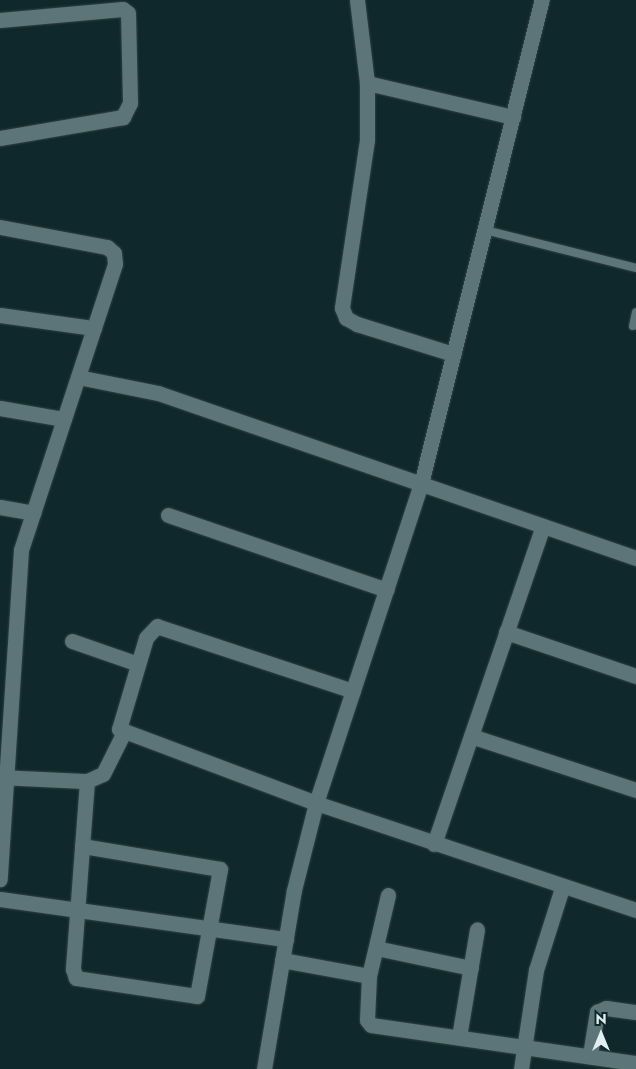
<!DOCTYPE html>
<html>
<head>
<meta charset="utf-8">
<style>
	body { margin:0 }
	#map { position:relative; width:636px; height:1069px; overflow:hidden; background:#0f282b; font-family:Jost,sans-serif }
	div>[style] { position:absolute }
	.roads { filter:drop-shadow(0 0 1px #324144) drop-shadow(0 0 1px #324144) }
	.service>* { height:8px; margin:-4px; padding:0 4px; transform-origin:4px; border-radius:4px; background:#5b7578 }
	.minor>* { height:15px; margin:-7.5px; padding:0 7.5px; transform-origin:7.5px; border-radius:7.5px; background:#5b7578 }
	span { translate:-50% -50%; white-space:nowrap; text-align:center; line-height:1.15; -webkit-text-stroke:5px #0f282b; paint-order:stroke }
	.north { position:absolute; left:576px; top:1009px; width:50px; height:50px; -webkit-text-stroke:4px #0f282b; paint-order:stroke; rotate:0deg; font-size:14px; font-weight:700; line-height:20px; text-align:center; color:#e1eff1 }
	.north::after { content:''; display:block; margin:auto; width:18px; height:22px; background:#e1eff1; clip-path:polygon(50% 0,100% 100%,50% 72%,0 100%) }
</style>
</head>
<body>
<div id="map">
	<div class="roads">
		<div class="service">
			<div style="left:485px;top:230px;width:156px;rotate:14.1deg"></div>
			<div style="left:633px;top:326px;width:14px;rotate:-78deg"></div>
		</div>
		<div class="minor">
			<div style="left:357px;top:0;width:84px;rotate:83.1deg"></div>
			<div style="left:367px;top:83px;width:57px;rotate:90deg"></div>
			<div style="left:367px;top:140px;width:170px;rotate:98.5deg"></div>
			<div style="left:342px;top:308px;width:11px;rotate:68deg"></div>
			<div style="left:346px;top:318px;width:13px;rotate:29deg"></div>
			<div style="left:357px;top:324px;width:101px;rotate:17.4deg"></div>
			<div style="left:0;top:20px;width:123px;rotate:-5.1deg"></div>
			<div style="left:123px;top:9px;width:6px;rotate:39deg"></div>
			<div style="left:128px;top:13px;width:90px;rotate:88.7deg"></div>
			<div style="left:130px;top:103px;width:16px;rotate:117deg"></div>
			<div style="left:123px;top:117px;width:125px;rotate:170.3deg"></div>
			<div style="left:367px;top:83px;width:150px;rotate:13.1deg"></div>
			<div style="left:0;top:227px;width:109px;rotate:10.6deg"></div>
			<div style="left:107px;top:247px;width:9px;rotate:41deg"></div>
			<div style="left:114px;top:253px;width:11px;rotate:85deg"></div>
			<div style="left:115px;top:264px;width:301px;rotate:108.2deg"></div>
			<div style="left:21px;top:550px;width:330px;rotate:93.7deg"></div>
			<div style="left:0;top:315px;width:95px;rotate:7.9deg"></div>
			<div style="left:78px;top:377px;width:82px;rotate:11.3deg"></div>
			<div style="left:158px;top:393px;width:506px;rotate:19.04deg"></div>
			<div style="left:0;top:408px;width:65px;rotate:9.8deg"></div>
			<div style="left:0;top:507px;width:34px;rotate:10deg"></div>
			<div style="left:168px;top:515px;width:231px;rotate:18.9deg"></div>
			<div style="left:506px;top:632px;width:137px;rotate:18.7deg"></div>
			<div style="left:72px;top:641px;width:70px;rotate:19.2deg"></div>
			<div style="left:353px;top:691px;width:206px;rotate:-161.7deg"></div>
			<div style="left:157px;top:626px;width:16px;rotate:133deg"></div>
			<div style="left:146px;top:638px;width:95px;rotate:106.5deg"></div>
			<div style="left:119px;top:729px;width:210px;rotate:20.6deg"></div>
			<div style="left:316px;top:803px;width:337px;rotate:18.5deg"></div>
			<div style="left:471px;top:736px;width:174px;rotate:18.1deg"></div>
			<div style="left:1px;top:777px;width:86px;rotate:2.7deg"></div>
			<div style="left:87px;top:781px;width:189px;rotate:94.3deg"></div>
			<div style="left:73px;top:969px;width:9px;rotate:72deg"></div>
			<div style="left:76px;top:978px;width:122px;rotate:8.5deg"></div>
			<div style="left:197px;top:996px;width:129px;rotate:-79.7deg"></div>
			<div style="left:220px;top:869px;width:140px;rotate:-170.5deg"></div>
			<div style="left:87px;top:781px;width:17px;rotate:-24deg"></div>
			<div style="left:103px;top:774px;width:47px;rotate:-63.4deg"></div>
			<div style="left:434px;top:844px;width:336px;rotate:-71.1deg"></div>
			<div style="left:388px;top:895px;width:83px;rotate:103.2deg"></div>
			<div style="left:369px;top:976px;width:44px;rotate:92.6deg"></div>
			<div style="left:367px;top:1020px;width:6px;rotate:51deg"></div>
			<div style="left:371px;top:1025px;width:268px;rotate:8.2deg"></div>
			<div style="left:0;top:899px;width:289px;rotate:8deg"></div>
			<div style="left:376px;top:948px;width:97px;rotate:11.9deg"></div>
			<div style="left:282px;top:960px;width:88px;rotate:10.4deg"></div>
			<div style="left:459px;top:1037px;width:109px;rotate:-80.5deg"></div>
			<div style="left:590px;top:1055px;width:44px;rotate:-80.8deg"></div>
			<div style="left:597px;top:1012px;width:10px;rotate:-24deg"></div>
			<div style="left:606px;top:1008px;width:30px;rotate:8deg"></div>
			<div style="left:264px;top:1069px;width:181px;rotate:-80.5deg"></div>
			<div style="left:294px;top:890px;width:90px;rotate:-75.8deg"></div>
			<div style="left:316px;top:803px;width:336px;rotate:-71.8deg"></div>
			<div style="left:421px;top:484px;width:499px;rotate:-76deg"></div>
			<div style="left:521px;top:1069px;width:100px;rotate:-81.4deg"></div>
			<div style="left:536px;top:970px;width:86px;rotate:-72.4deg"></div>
		</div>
	</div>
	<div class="north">N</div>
</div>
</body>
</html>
